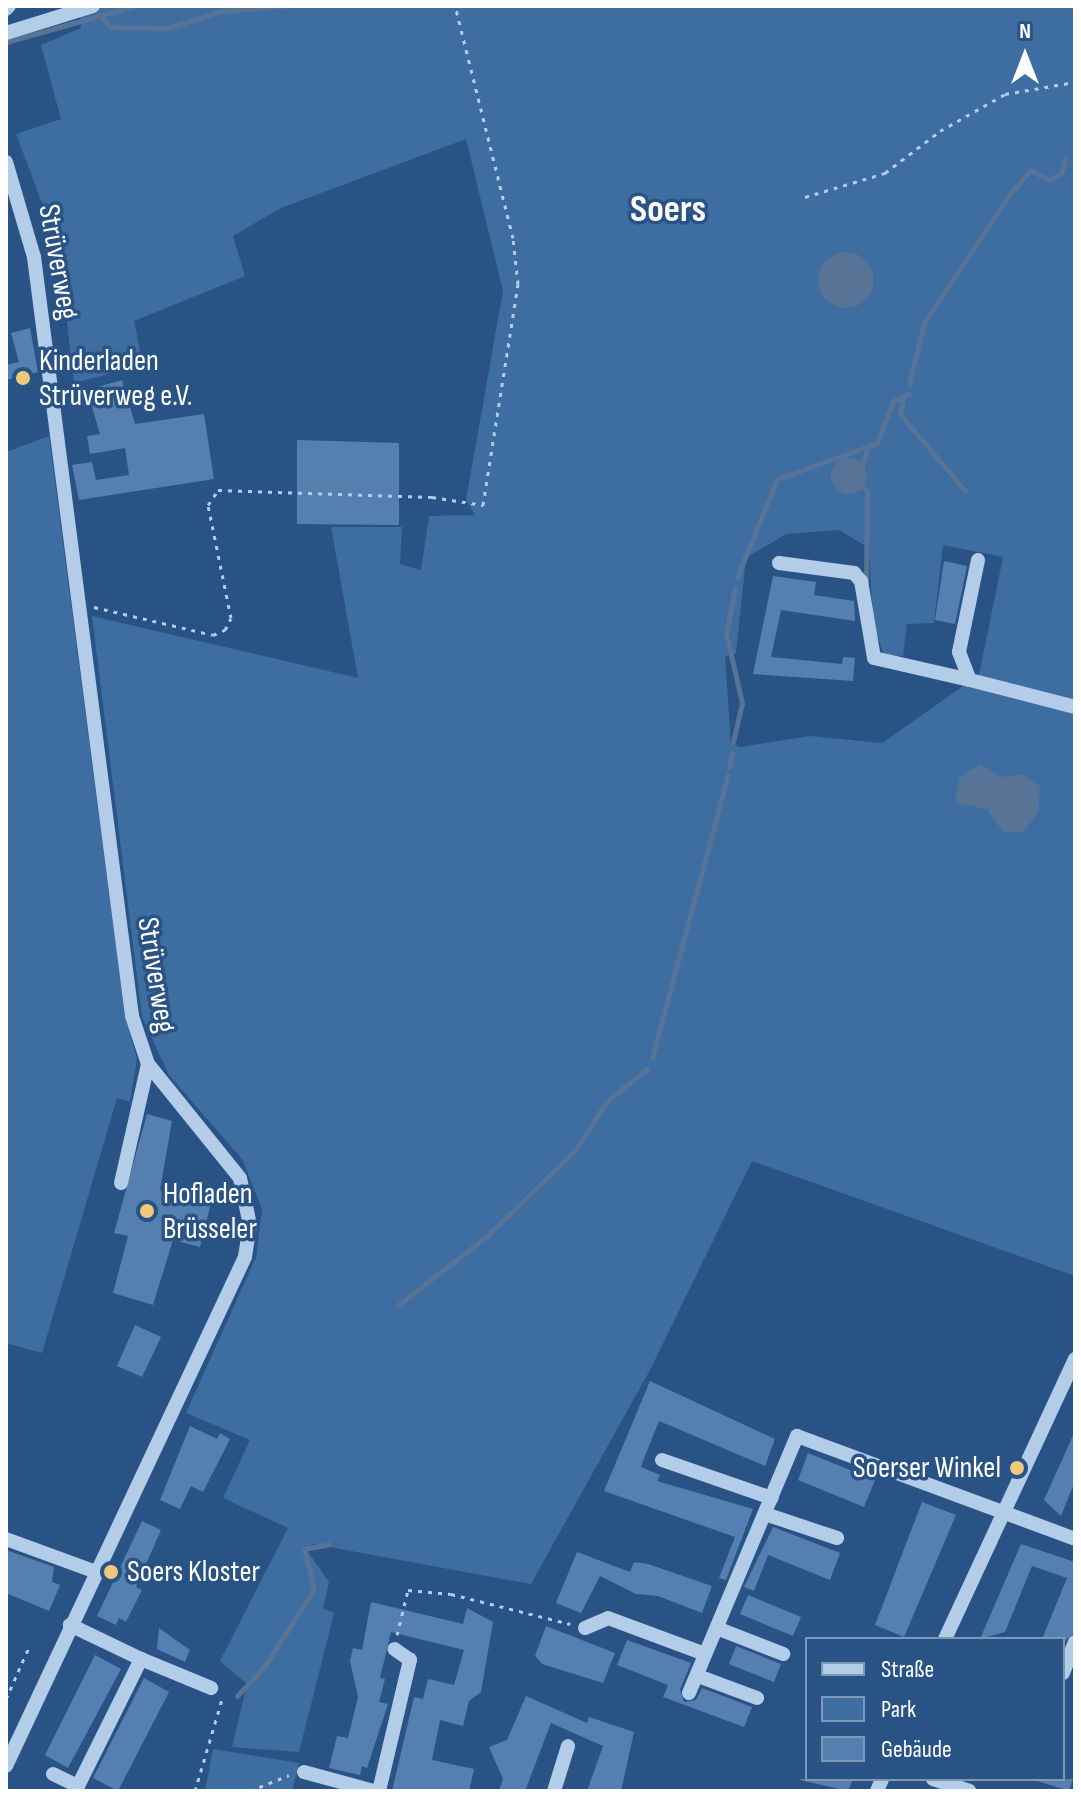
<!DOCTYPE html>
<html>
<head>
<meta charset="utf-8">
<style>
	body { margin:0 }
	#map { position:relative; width:1081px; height:1797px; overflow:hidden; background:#295385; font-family:"Sofia Sans Condensed",sans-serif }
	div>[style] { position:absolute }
	.green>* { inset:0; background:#3d6da1 }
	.water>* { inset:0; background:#577497 }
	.round { border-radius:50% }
	.stream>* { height:5px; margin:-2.5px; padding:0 2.5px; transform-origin:2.5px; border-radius:2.5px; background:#577497 }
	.building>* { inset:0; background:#557fae }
	.path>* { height:3px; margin-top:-1.5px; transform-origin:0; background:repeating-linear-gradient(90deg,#b3cce7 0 4px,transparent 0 10px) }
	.minor>* { height:14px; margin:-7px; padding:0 7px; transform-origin:7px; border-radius:7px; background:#b3cce7 }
	.dots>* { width:22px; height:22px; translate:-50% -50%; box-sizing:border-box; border:4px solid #295385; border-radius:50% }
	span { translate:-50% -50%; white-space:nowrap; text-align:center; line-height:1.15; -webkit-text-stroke:7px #295385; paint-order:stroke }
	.street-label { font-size:30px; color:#fff }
	.poi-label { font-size:30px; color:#fff }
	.left { translate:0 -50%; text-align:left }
	.right { translate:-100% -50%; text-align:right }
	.district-label { font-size:38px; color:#fff; font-weight:700 }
	.frame { position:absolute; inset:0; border:8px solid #fff; pointer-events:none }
	.legend { position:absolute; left:805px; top:1637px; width:260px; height:144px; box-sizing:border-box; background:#295385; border:2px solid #7f98b6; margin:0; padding:10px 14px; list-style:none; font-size:24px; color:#fff }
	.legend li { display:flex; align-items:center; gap:16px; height:40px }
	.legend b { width:40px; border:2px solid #7f98b6 }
	.north { position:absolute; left:985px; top:16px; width:80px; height:80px; -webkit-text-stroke:6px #295385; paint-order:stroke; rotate:0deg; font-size:22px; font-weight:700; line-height:32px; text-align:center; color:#fff }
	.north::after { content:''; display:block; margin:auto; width:28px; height:36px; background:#fff; clip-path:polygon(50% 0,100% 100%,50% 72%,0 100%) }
</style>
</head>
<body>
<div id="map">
	<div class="green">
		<div style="clip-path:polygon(evenodd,107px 6px,1075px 6px,1075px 1276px,752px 1161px,650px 1370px,531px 1584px,313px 1544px,306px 1549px,329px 1582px,323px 1608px,334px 1613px,299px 1752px,232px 1747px,247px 1684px,220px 1661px,288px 1528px,223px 1498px,250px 1440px,186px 1413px,256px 1257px,262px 1209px,242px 1159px,169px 1075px,142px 1017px,92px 616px,358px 678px,331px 527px,402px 527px,400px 564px,421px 570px,429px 516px,475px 515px,466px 500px,503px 291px,466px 139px,281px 208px,233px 236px,245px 276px,134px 321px,143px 365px,74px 383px,58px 245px,16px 134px,61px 119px,41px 45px,81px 28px,80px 15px,107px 6px,839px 530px,869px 548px,873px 622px,884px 655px,903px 656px,907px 624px,934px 623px,943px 545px,1003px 557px,979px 675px,882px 743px,811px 736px,740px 747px,731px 743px,725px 657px,736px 653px,746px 558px,786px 534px,839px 530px)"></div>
		<div style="clip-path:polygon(49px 436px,125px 1016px,137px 1059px,130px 1102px,117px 1098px,42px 1353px,6px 1343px,6px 452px)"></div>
		<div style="clip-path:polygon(213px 1749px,299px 1763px,292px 1791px,205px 1791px)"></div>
	</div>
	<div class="water">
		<div class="round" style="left:818px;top:252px;width:56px;height:56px"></div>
		<div class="round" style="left:831px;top:458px;width:36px;height:36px"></div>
		<div style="clip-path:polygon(981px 764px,1002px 777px,1021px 774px,1040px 786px,1039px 810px,1024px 832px,1003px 832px,987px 809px,955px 803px,960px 777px)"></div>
	</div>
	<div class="stream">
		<div style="left:100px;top:16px;width:16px;rotate:45deg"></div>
		<div style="left:111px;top:27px;width:56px;rotate:1deg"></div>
		<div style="left:167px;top:28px;width:58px;rotate:-17.2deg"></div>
		<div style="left:222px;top:11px;width:62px;rotate:-4.6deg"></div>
		<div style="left:6px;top:42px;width:133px;rotate:-15.7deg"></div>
		<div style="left:909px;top:384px;width:63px;rotate:-76.2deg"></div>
		<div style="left:924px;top:323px;width:154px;rotate:-56.4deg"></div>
		<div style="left:1009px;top:195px;width:33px;rotate:-49deg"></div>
		<div style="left:1031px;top:170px;width:20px;rotate:30deg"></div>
		<div style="left:1048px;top:180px;width:14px;rotate:-25deg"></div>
		<div style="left:1061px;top:174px;width:16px;rotate:-75deg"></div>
		<div style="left:903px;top:400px;width:14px;rotate:102deg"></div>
		<div style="left:900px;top:414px;width:101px;rotate:49.8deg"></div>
		<div style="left:862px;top:466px;width:20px;rotate:-72deg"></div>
		<div style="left:860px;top:484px;width:10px;rotate:45deg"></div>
		<div style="left:867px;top:491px;width:91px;rotate:90.6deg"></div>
		<div style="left:737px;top:577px;width:106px;rotate:-67.8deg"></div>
		<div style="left:777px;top:479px;width:106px;rotate:-19.8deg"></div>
		<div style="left:877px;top:443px;width:45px;rotate:-69.1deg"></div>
		<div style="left:893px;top:401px;width:17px;rotate:-25deg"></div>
		<div style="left:733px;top:742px;width:40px;rotate:-77deg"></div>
		<div style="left:742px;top:703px;width:72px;rotate:-102.9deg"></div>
		<div style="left:726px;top:633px;width:46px;rotate:-78.7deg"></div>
		<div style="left:729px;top:767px;width:14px;rotate:-78deg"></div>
		<div style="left:652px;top:1058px;width:293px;rotate:-75deg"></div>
		<div style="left:397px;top:1306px;width:114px;rotate:-37.9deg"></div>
		<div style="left:487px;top:1236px;width:124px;rotate:-44.3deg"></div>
		<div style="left:576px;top:1149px;width:56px;rotate:-57.4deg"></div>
		<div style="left:606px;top:1102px;width:53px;rotate:-38.8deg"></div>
		<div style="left:237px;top:1696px;width:41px;rotate:-47deg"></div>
		<div style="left:265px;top:1666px;width:91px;rotate:-57.5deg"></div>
		<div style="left:314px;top:1589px;width:41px;rotate:-104deg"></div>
		<div style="left:304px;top:1549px;width:25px;rotate:-11deg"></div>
	</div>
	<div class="building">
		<div style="clip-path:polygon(30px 328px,38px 372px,6px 380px,6px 365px,19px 362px,11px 333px)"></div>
		<div style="clip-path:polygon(122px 380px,135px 424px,204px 414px,214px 479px,79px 500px,72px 465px,92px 462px,96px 480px,129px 475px,125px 448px,90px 454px,87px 436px,100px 434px,87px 390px)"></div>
		<div style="clip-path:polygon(297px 440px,399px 443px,399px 525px,297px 524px)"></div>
		<div style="clip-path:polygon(944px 561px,967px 566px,955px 624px,935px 620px)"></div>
		<div style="clip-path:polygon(773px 576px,816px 582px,814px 595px,854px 601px,855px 621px,781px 610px,771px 657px,842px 664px,843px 657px,855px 658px,853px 681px,753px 674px)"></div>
		<div style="clip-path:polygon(147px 1114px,172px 1121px,160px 1190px,211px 1203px,200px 1247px,173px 1240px,153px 1305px,113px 1293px,128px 1236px,114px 1233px)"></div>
		<div style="clip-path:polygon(135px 1325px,161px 1337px,142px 1377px,117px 1366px)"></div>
		<div style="clip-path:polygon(650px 1381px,775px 1439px,765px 1466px,659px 1421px,643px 1461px,641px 1467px,660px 1475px,657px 1481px,753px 1509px,726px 1580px,719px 1578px,735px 1537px,604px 1491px)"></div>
		<div style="clip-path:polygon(190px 1426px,217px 1439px,220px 1433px,230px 1439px,203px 1492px,191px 1486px,180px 1509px,160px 1500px)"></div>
		<div style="clip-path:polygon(1075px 1431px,1075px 1481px,1061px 1516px,1044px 1500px)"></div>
		<div style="clip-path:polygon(808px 1453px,875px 1480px,864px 1507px,798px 1480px)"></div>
		<div style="clip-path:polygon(922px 1502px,956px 1515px,904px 1637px,875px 1625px)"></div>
		<div style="clip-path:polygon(142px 1521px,161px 1530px,136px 1587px,142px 1590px,126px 1622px,119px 1618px,116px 1625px,97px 1616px)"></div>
		<div style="clip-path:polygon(773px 1527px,840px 1553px,830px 1580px,768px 1555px,754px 1591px,744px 1587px)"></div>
		<div style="clip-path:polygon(1021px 1544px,1075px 1562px,1075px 1632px,1065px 1641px,1042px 1639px,1067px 1578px,1032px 1566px,1005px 1632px,980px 1639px)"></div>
		<div style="clip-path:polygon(6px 1550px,54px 1567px,52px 1582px,60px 1585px,49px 1611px,6px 1593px)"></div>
		<div style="clip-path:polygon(577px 1552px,630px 1572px,634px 1562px,648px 1564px,712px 1586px,702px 1613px,658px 1596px,636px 1594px,600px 1576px,581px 1613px,556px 1603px)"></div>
		<div style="clip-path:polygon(748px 1595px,801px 1617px,793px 1636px,740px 1614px)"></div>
		<div style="clip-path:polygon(371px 1602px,463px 1624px,467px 1608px,493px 1622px,481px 1692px,469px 1701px,463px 1726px,440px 1720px,432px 1760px,474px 1769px,469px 1791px,392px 1791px,414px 1697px,423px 1699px,428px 1679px,454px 1685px,464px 1650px,391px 1632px,380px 1678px,385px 1679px,379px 1702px,388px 1704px,367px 1768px,362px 1766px,360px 1775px,329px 1768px,337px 1736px,348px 1738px,358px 1697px,350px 1661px,353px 1648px,362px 1650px)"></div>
		<div style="clip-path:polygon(546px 1626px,615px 1653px,603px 1683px,542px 1664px,535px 1656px)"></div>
		<div style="clip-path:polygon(159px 1628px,190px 1650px,185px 1662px,157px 1649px)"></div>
		<div style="clip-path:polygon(627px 1640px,691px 1663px,680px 1690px,684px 1702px,696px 1700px,702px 1688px,752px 1707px,744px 1727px,663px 1697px,668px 1685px,617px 1665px)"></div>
		<div style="clip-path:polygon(736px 1646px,781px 1664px,774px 1682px,729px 1664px)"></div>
		<div style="clip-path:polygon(95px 1655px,121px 1669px,68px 1768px,45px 1755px)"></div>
		<div style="clip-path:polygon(144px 1678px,169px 1692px,118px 1791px,93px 1778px)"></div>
		<div style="clip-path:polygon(526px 1696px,587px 1723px,589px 1717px,634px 1732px,621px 1791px,587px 1791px,603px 1746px,551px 1723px,525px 1791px,499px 1791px,503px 1779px,489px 1747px,507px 1740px)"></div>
		<div style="clip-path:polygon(853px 1779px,848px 1791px,800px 1780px,800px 1779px)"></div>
		<div style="clip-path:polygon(1031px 1779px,1073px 1779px,1069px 1791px)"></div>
	</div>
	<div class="path">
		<div style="left:805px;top:197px;width:84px;rotate:-16.7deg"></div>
		<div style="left:885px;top:173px;width:69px;rotate:-37.4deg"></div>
		<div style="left:940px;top:131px;width:75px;rotate:-29.6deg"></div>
		<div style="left:1005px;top:94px;width:71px;rotate:-9.7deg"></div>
		<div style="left:94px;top:607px;width:122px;rotate:13.2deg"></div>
		<div style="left:213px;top:635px;width:13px;rotate:-23deg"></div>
		<div style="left:225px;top:630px;width:13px;rotate:-63deg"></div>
		<div style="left:231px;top:618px;width:115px;rotate:-101.5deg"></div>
		<div style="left:208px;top:505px;width:18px;rotate:-56deg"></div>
		<div style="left:218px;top:490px;width:214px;rotate:1.9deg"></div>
		<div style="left:432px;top:497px;width:52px;rotate:8.9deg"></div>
		<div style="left:483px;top:505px;width:224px;rotate:-81deg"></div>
		<div style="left:518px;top:284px;width:46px;rotate:-96.2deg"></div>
		<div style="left:513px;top:238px;width:235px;rotate:-104deg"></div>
		<div style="left:397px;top:1635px;width:46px;rotate:-76.3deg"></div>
		<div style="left:408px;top:1590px;width:43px;rotate:5.3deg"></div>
		<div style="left:451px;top:1594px;width:123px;rotate:14.1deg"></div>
		<div style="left:6px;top:1699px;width:57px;rotate:-66.1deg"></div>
		<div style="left:195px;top:1791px;width:96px;rotate:-73.6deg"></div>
		<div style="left:250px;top:1791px;width:42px;rotate:-22.3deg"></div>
	</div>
	<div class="minor">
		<div style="left:6px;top:9px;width:4px;rotate:-45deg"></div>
		<div style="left:6px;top:33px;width:91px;rotate:-17.2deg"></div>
		<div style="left:6px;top:162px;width:99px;rotate:73.6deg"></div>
		<div style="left:34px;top:257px;width:765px;rotate:82.64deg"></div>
		<div style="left:132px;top:1016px;width:51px;rotate:71.6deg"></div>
		<div style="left:148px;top:1064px;width:146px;rotate:51.1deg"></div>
		<div style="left:240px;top:1178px;width:48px;rotate:78deg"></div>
		<div style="left:250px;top:1225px;width:32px;rotate:99deg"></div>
		<div style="left:245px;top:1257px;width:562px;rotate:115.15deg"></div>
		<div style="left:978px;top:560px;width:94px;rotate:101.7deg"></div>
		<div style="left:959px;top:652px;width:30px;rotate:69deg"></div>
		<div style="left:970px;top:680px;width:108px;rotate:14.4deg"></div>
		<div style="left:779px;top:563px;width:76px;rotate:7.6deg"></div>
		<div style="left:854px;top:573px;width:11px;rotate:49deg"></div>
		<div style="left:861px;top:581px;width:78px;rotate:80.4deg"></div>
		<div style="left:874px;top:658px;width:98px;rotate:12.9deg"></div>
		<div style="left:121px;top:1183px;width:122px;rotate:-77.2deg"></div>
		<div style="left:662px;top:1460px;width:116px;rotate:19.1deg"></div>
		<div style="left:765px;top:1514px;width:76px;rotate:18.4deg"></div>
		<div style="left:6px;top:1539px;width:96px;rotate:20.1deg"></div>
		<div style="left:585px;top:1628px;width:25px;rotate:-23deg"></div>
		<div style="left:608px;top:1618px;width:103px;rotate:20.4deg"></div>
		<div style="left:719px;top:1629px;width:69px;rotate:21.3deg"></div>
		<div style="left:945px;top:1639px;width:309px;rotate:-65.1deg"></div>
		<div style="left:141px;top:1659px;width:76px;rotate:22.5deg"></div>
		<div style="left:1063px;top:1673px;width:33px;rotate:-69deg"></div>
		<div style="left:698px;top:1676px;width:63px;rotate:20.4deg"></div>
		<div style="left:689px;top:1693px;width:279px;rotate:-67.2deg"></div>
		<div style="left:797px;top:1436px;width:296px;rotate:20.3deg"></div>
		<div style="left:304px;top:1772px;width:73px;rotate:15.2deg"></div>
		<div style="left:53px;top:1774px;width:28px;rotate:26deg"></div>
		<div style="left:78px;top:1786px;width:142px;rotate:-63.6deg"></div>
		<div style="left:141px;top:1659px;width:79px;rotate:-154.4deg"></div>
		<div style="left:933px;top:1779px;width:38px;rotate:18deg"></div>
		<div style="left:379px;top:1791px;width:135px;rotate:-76.7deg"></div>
		<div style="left:410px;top:1660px;width:19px;rotate:-145deg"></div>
		<div style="left:554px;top:1791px;width:47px;rotate:-72.7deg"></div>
		<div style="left:877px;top:1791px;width:13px;rotate:-67deg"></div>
	</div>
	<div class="dots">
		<div style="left:23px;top:378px;background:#efca7a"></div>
		<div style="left:147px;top:1211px;background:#efca7a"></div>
		<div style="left:1017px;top:1468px;background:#efca7a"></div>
		<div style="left:111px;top:1572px;background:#efca7a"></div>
	</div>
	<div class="street-label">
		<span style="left:58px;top:262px;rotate:80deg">Strüverweg</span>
		<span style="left:156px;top:975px;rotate:81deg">Strüverweg</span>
	</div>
	<div class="poi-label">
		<span class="left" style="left:39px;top:378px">Kinderladen<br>Strüverweg e.V.</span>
		<span class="left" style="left:163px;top:1211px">Hofladen<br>Brüsseler</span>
		<span class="right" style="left:1001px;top:1468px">Soerser Winkel</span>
		<span class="left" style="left:127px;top:1572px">Soers Kloster</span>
	</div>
	<div class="district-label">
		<span style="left:668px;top:210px">Soers</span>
	</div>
	<div class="frame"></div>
	<ul class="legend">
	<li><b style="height:10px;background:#b3cce7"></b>Straße</li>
	<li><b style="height:22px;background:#3d6da1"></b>Park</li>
	<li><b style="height:22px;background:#557fae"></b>Gebäude</li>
	</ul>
	<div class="north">N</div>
</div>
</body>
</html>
